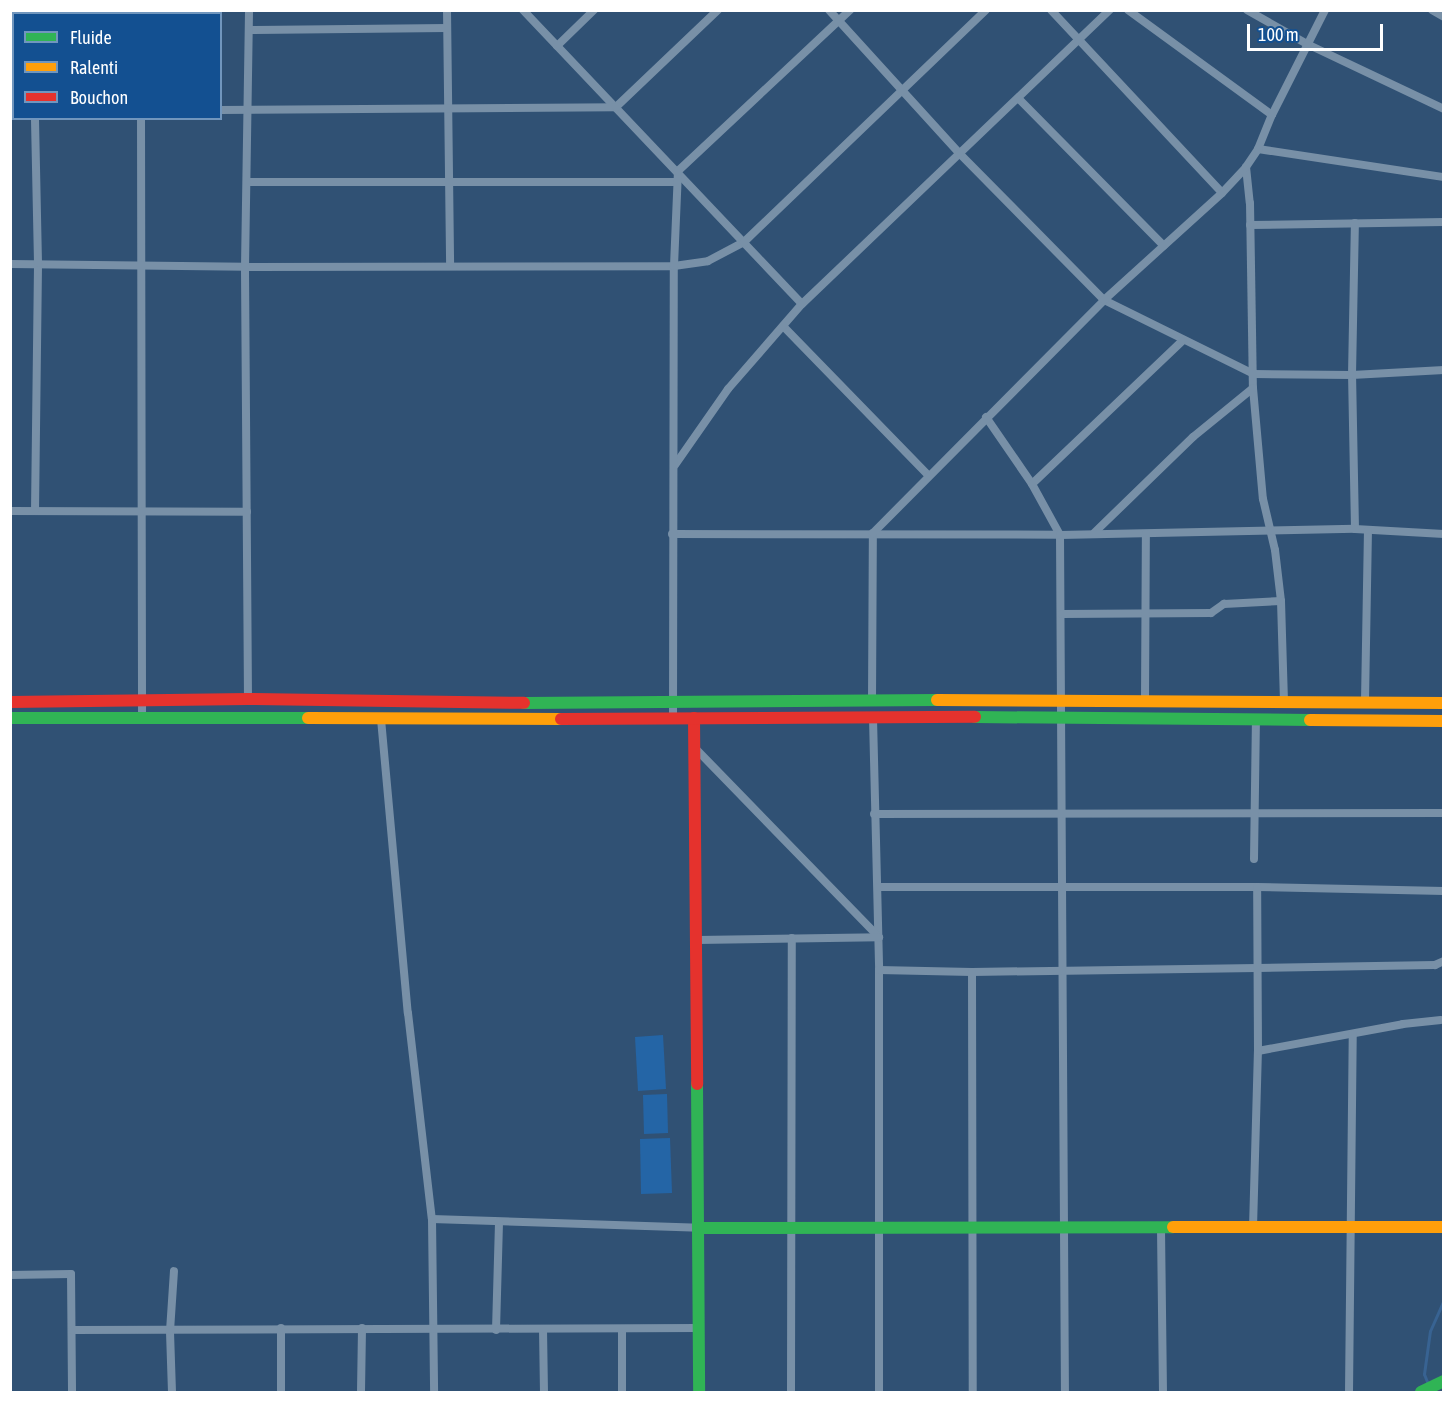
<!DOCTYPE html>
<html>
<head>
<meta charset="utf-8">
<style>
	body { margin:0 }
	#map { position:relative; width:1454px; height:1403px; overflow:hidden; background:#305174; font-family:"Asap Condensed",sans-serif }
	div>[style] { position:absolute }
	.green>* { inset:0; background:#2465a6 }
	.stream>* { height:3px; margin:-1.5px; padding:0 1.5px; transform-origin:1.5px; border-radius:1.5px; background:#386392 }
	.street>* { height:8px; margin:-4px; padding:0 4px; transform-origin:4px; border-radius:4px; background:#7890a7 }
	.fast>* { height:12px; margin:-6px; padding:0 6px; transform-origin:6px; border-radius:6px; background:#30b455 }
	.slow>* { height:12px; margin:-6px; padding:0 6px; transform-origin:6px; border-radius:6px; background:#ff9f0a }
	.jam>* { height:12px; margin:-6px; padding:0 6px; transform-origin:6px; border-radius:6px; background:#e5322d }
	span { translate:-50% -50%; white-space:nowrap; text-align:center; line-height:1.15; -webkit-text-stroke:6px #135091; paint-order:stroke }
	.frame { position:absolute; inset:0; border:12px solid #fff; pointer-events:none }
	.legend { position:absolute; left:12px; top:12px; width:210px; height:108px; box-sizing:border-box; background:#135091; border:2px solid #7196bd; margin:0; padding:8px 10px; list-style:none; font-size:18px; color:#fff }
	.legend li { display:flex; align-items:center; gap:12px; height:30px }
	.legend b { width:30px; border:2px solid #7196bd }
	.scale { position:absolute; left:1247px; top:24px; width:136px; height:27px; box-sizing:border-box; border:3px solid #fff; border-top:0; padding-left:8px; font-size:18px; line-height:21px; white-space:nowrap; color:#fff; -webkit-text-stroke:4px #135091; paint-order:stroke }
</style>
</head>
<body>
<div id="map">
	<div class="green">
		<div style="clip-path:polygon(663px 1035px,666px 1089px,638px 1091px,635px 1037px)"></div>
		<div style="clip-path:polygon(667px 1094px,668px 1133px,644px 1134px,643px 1095px)"></div>
		<div style="clip-path:polygon(670px 1138px,672px 1193px,641px 1194px,640px 1139px)"></div>
	</div>
	<div class="stream">
		<div style="left:1428px;top:1384px;width:11px;rotate:-112deg"></div>
		<div style="left:1424px;top:1374px;width:43px;rotate:-82.1deg"></div>
		<div style="left:1430px;top:1331px;width:34px;rotate:-66deg"></div>
	</div>
	<div class="street">
		<div style="left:141px;top:10px;width:4px;rotate:90deg"></div>
		<div style="left:447px;top:10px;width:256px;rotate:89.3deg"></div>
		<div style="left:523px;top:10px;width:405px;rotate:46.5deg"></div>
		<div style="left:829px;top:10px;width:196px;rotate:47.7deg"></div>
		<div style="left:961px;top:155px;width:204px;rotate:45.4deg"></div>
		<div style="left:1104px;top:300px;width:167px;rotate:26.3deg"></div>
		<div style="left:1254px;top:374px;width:98px;rotate:0.6deg"></div>
		<div style="left:1352px;top:375px;width:92px;rotate:-3.1deg"></div>
		<div style="left:1051px;top:10px;width:250px;rotate:46.9deg"></div>
		<div style="left:1128px;top:10px;width:178px;rotate:36.1deg"></div>
		<div style="left:1247px;top:10px;width:69px;rotate:29.5deg"></div>
		<div style="left:1307px;top:44px;width:152px;rotate:25.4deg"></div>
		<div style="left:1432px;top:10px;width:14px;rotate:30deg"></div>
		<div style="left:35px;top:14px;width:4px;rotate:-90deg"></div>
		<div style="left:250px;top:30px;width:197px;rotate:-0.6deg"></div>
		<div style="left:557px;top:46px;width:52px;rotate:-44.2deg"></div>
		<div style="left:1019px;top:99px;width:206px;rotate:45.4deg"></div>
		<div style="left:10px;top:110px;width:4px"></div>
		<div style="left:220px;top:110px;width:396px;rotate:-0.4deg"></div>
		<div style="left:616px;top:107px;width:141px;rotate:-43.6deg"></div>
		<div style="left:141px;top:118px;width:600px;rotate:89.9deg"></div>
		<div style="left:1258px;top:149px;width:188px;rotate:8.6deg"></div>
		<div style="left:1246px;top:167px;width:36px;rotate:84deg"></div>
		<div style="left:1250px;top:203px;width:185px;rotate:89.1deg"></div>
		<div style="left:1253px;top:388px;width:111px;rotate:84.9deg"></div>
		<div style="left:1263px;top:499px;width:52px;rotate:76.8deg"></div>
		<div style="left:1275px;top:550px;width:51px;rotate:83.3deg"></div>
		<div style="left:1281px;top:601px;width:99px;rotate:88.3deg"></div>
		<div style="left:247px;top:182px;width:430px"></div>
		<div style="left:1250px;top:225px;width:194px;rotate:-0.9deg"></div>
		<div style="left:10px;top:264px;width:235px;rotate:0.7deg"></div>
		<div style="left:245px;top:267px;width:429px;rotate:-0.1deg"></div>
		<div style="left:674px;top:266px;width:34px;rotate:-8deg"></div>
		<div style="left:708px;top:261px;width:41px;rotate:-27.8deg"></div>
		<div style="left:744px;top:242px;width:335px;rotate:-43.8deg"></div>
		<div style="left:783px;top:326px;width:209px;rotate:45.8deg"></div>
		<div style="left:986px;top:417px;width:81px;rotate:55.5deg"></div>
		<div style="left:1032px;top:484px;width:58px;rotate:61.2deg"></div>
		<div style="left:1060px;top:535px;width:857px;rotate:89.67deg"></div>
		<div style="left:675px;top:465px;width:93px;rotate:-55.1deg"></div>
		<div style="left:728px;top:389px;width:113px;rotate:-49deg"></div>
		<div style="left:802px;top:304px;width:426px;rotate:-43.7deg"></div>
		<div style="left:1032px;top:484px;width:207px;rotate:-43.6deg"></div>
		<div style="left:10px;top:511px;width:237px;rotate:0.2deg"></div>
		<div style="left:35px;top:511px;width:248px;rotate:-89.3deg"></div>
		<div style="left:38px;top:263px;width:145px;rotate:-91.2deg"></div>
		<div style="left:1355px;top:529px;width:154px;rotate:-91.1deg"></div>
		<div style="left:1352px;top:375px;width:152px;rotate:-88.9deg"></div>
		<div style="left:1094px;top:533px;width:138px;rotate:-44.1deg"></div>
		<div style="left:1193px;top:437px;width:77px;rotate:-39.2deg"></div>
		<div style="left:672px;top:534px;width:388px;rotate:0.1deg"></div>
		<div style="left:1060px;top:535px;width:295px;rotate:-1.2deg"></div>
		<div style="left:1355px;top:529px;width:89px;rotate:3.2deg"></div>
		<div style="left:1062px;top:614px;width:149px;rotate:-0.4deg"></div>
		<div style="left:1211px;top:613px;width:16px;rotate:-35deg"></div>
		<div style="left:1224px;top:604px;width:57px;rotate:-3deg"></div>
		<div style="left:248px;top:699px;width:432px;rotate:-90.4deg"></div>
		<div style="left:245px;top:267px;width:257px;rotate:-89.1deg"></div>
		<div style="left:872px;top:700px;width:167px;rotate:-89.7deg"></div>
		<div style="left:873px;top:533px;width:328px;rotate:-45.2deg"></div>
		<div style="left:1104px;top:300px;width:159px;rotate:-42.2deg"></div>
		<div style="left:1222px;top:193px;width:35px;rotate:-47deg"></div>
		<div style="left:1246px;top:167px;width:22px;rotate:-56deg"></div>
		<div style="left:1258px;top:149px;width:37px;rotate:-68deg"></div>
		<div style="left:1272px;top:115px;width:118px;rotate:-63.2deg"></div>
		<div style="left:1365px;top:701px;width:170px;rotate:-89deg"></div>
		<div style="left:1145px;top:702px;width:168px;rotate:-89.7deg"></div>
		<div style="left:873px;top:718px;width:252px;rotate:88.6deg"></div>
		<div style="left:879px;top:970px;width:422px;rotate:90deg"></div>
		<div style="left:381px;top:719px;width:295px;rotate:84.8deg"></div>
		<div style="left:408px;top:1013px;width:207px;rotate:83.4deg"></div>
		<div style="left:432px;top:1219px;width:173px;rotate:89.3deg"></div>
		<div style="left:673px;top:719px;width:453px;rotate:-89.9deg"></div>
		<div style="left:674px;top:266px;width:95px;rotate:-87.6deg"></div>
		<div style="left:678px;top:171px;width:236px;rotate:-43.1deg"></div>
		<div style="left:695px;top:748px;width:264px;rotate:45.8deg"></div>
		<div style="left:874px;top:814px;width:570px;rotate:-0.1deg"></div>
		<div style="left:1254px;top:859px;width:140px;rotate:-89.2deg"></div>
		<div style="left:878px;top:887px;width:379px"></div>
		<div style="left:1257px;top:887px;width:187px;rotate:1.2deg"></div>
		<div style="left:697px;top:940px;width:182px;rotate:-0.9deg"></div>
		<div style="left:879px;top:970px;width:93px;rotate:1.2deg"></div>
		<div style="left:972px;top:972px;width:285px;rotate:-0.8deg"></div>
		<div style="left:1257px;top:968px;width:178px;rotate:-1deg"></div>
		<div style="left:1435px;top:965px;width:10px;rotate:-24deg"></div>
		<div style="left:972px;top:972px;width:420px;rotate:89.9deg"></div>
		<div style="left:1258px;top:1051px;width:147px;rotate:-10.5deg"></div>
		<div style="left:1403px;top:1024px;width:38px;rotate:-6deg"></div>
		<div style="left:432px;top:1219px;width:267px;rotate:1.9deg"></div>
		<div style="left:1253px;top:1228px;width:177px;rotate:-88.4deg"></div>
		<div style="left:1258px;top:1051px;width:164px;rotate:-90.3deg"></div>
		<div style="left:1161px;top:1229px;width:163px;rotate:89.3deg"></div>
		<div style="left:10px;top:1275px;width:61px;rotate:-0.9deg"></div>
		<div style="left:71px;top:1274px;width:118px;rotate:89.5deg"></div>
		<div style="left:543px;top:1329px;width:63px;rotate:89.1deg"></div>
		<div style="left:622px;top:1329px;width:63px;rotate:90deg"></div>
		<div style="left:72px;top:1330px;width:626px;rotate:-0.18deg"></div>
		<div style="left:496px;top:1330px;width:108px;rotate:-88.4deg"></div>
		<div style="left:172px;top:1392px;width:61px;rotate:-91.9deg"></div>
		<div style="left:170px;top:1331px;width:60px;rotate:-86.2deg"></div>
		<div style="left:281px;top:1392px;width:64px;rotate:-90deg"></div>
		<div style="left:361px;top:1392px;width:64px;rotate:-89.1deg"></div>
		<div style="left:791px;top:1392px;width:454px;rotate:-89.9deg"></div>
		<div style="left:1349px;top:1392px;width:358px;rotate:-89.4deg"></div>
	</div>
	<div class="fast">
		<div style="left:524px;top:703px;width:413px;rotate:-0.4deg"></div>
		<div style="left:975px;top:717px;width:335px;rotate:0.5deg"></div>
		<div style="left:10px;top:718px;width:298px"></div>
		<div style="left:697px;top:1084px;width:308px;rotate:89.6deg"></div>
		<div style="left:699px;top:1228px;width:474px;rotate:-0.1deg"></div>
		<div style="left:1421px;top:1392px;width:25px;rotate:-26deg"></div>
	</div>
	<div class="slow">
		<div style="left:937px;top:700px;width:507px;rotate:0.34deg"></div>
		<div style="left:308px;top:718px;width:253px;rotate:0.2deg"></div>
		<div style="left:1310px;top:720px;width:134px;rotate:0.4deg"></div>
		<div style="left:1173px;top:1227px;width:271px"></div>
	</div>
	<div class="jam">
		<div style="left:10px;top:702px;width:238px;rotate:-0.7deg"></div>
		<div style="left:248px;top:699px;width:276px;rotate:0.8deg"></div>
		<div style="left:694px;top:718px;width:366px;rotate:89.5deg"></div>
		<div style="left:561px;top:719px;width:414px;rotate:-0.3deg"></div>
	</div>
	<div class="frame"></div>
	<ul class="legend">
	<li><b style="height:8px;background:#30b455"></b>Fluide</li>
	<li><b style="height:8px;background:#ff9f0a"></b>Ralenti</li>
	<li><b style="height:8px;background:#e5322d"></b>Bouchon</li>
	</ul>
	<div class="scale">100 m</div>
</div>
</body>
</html>
